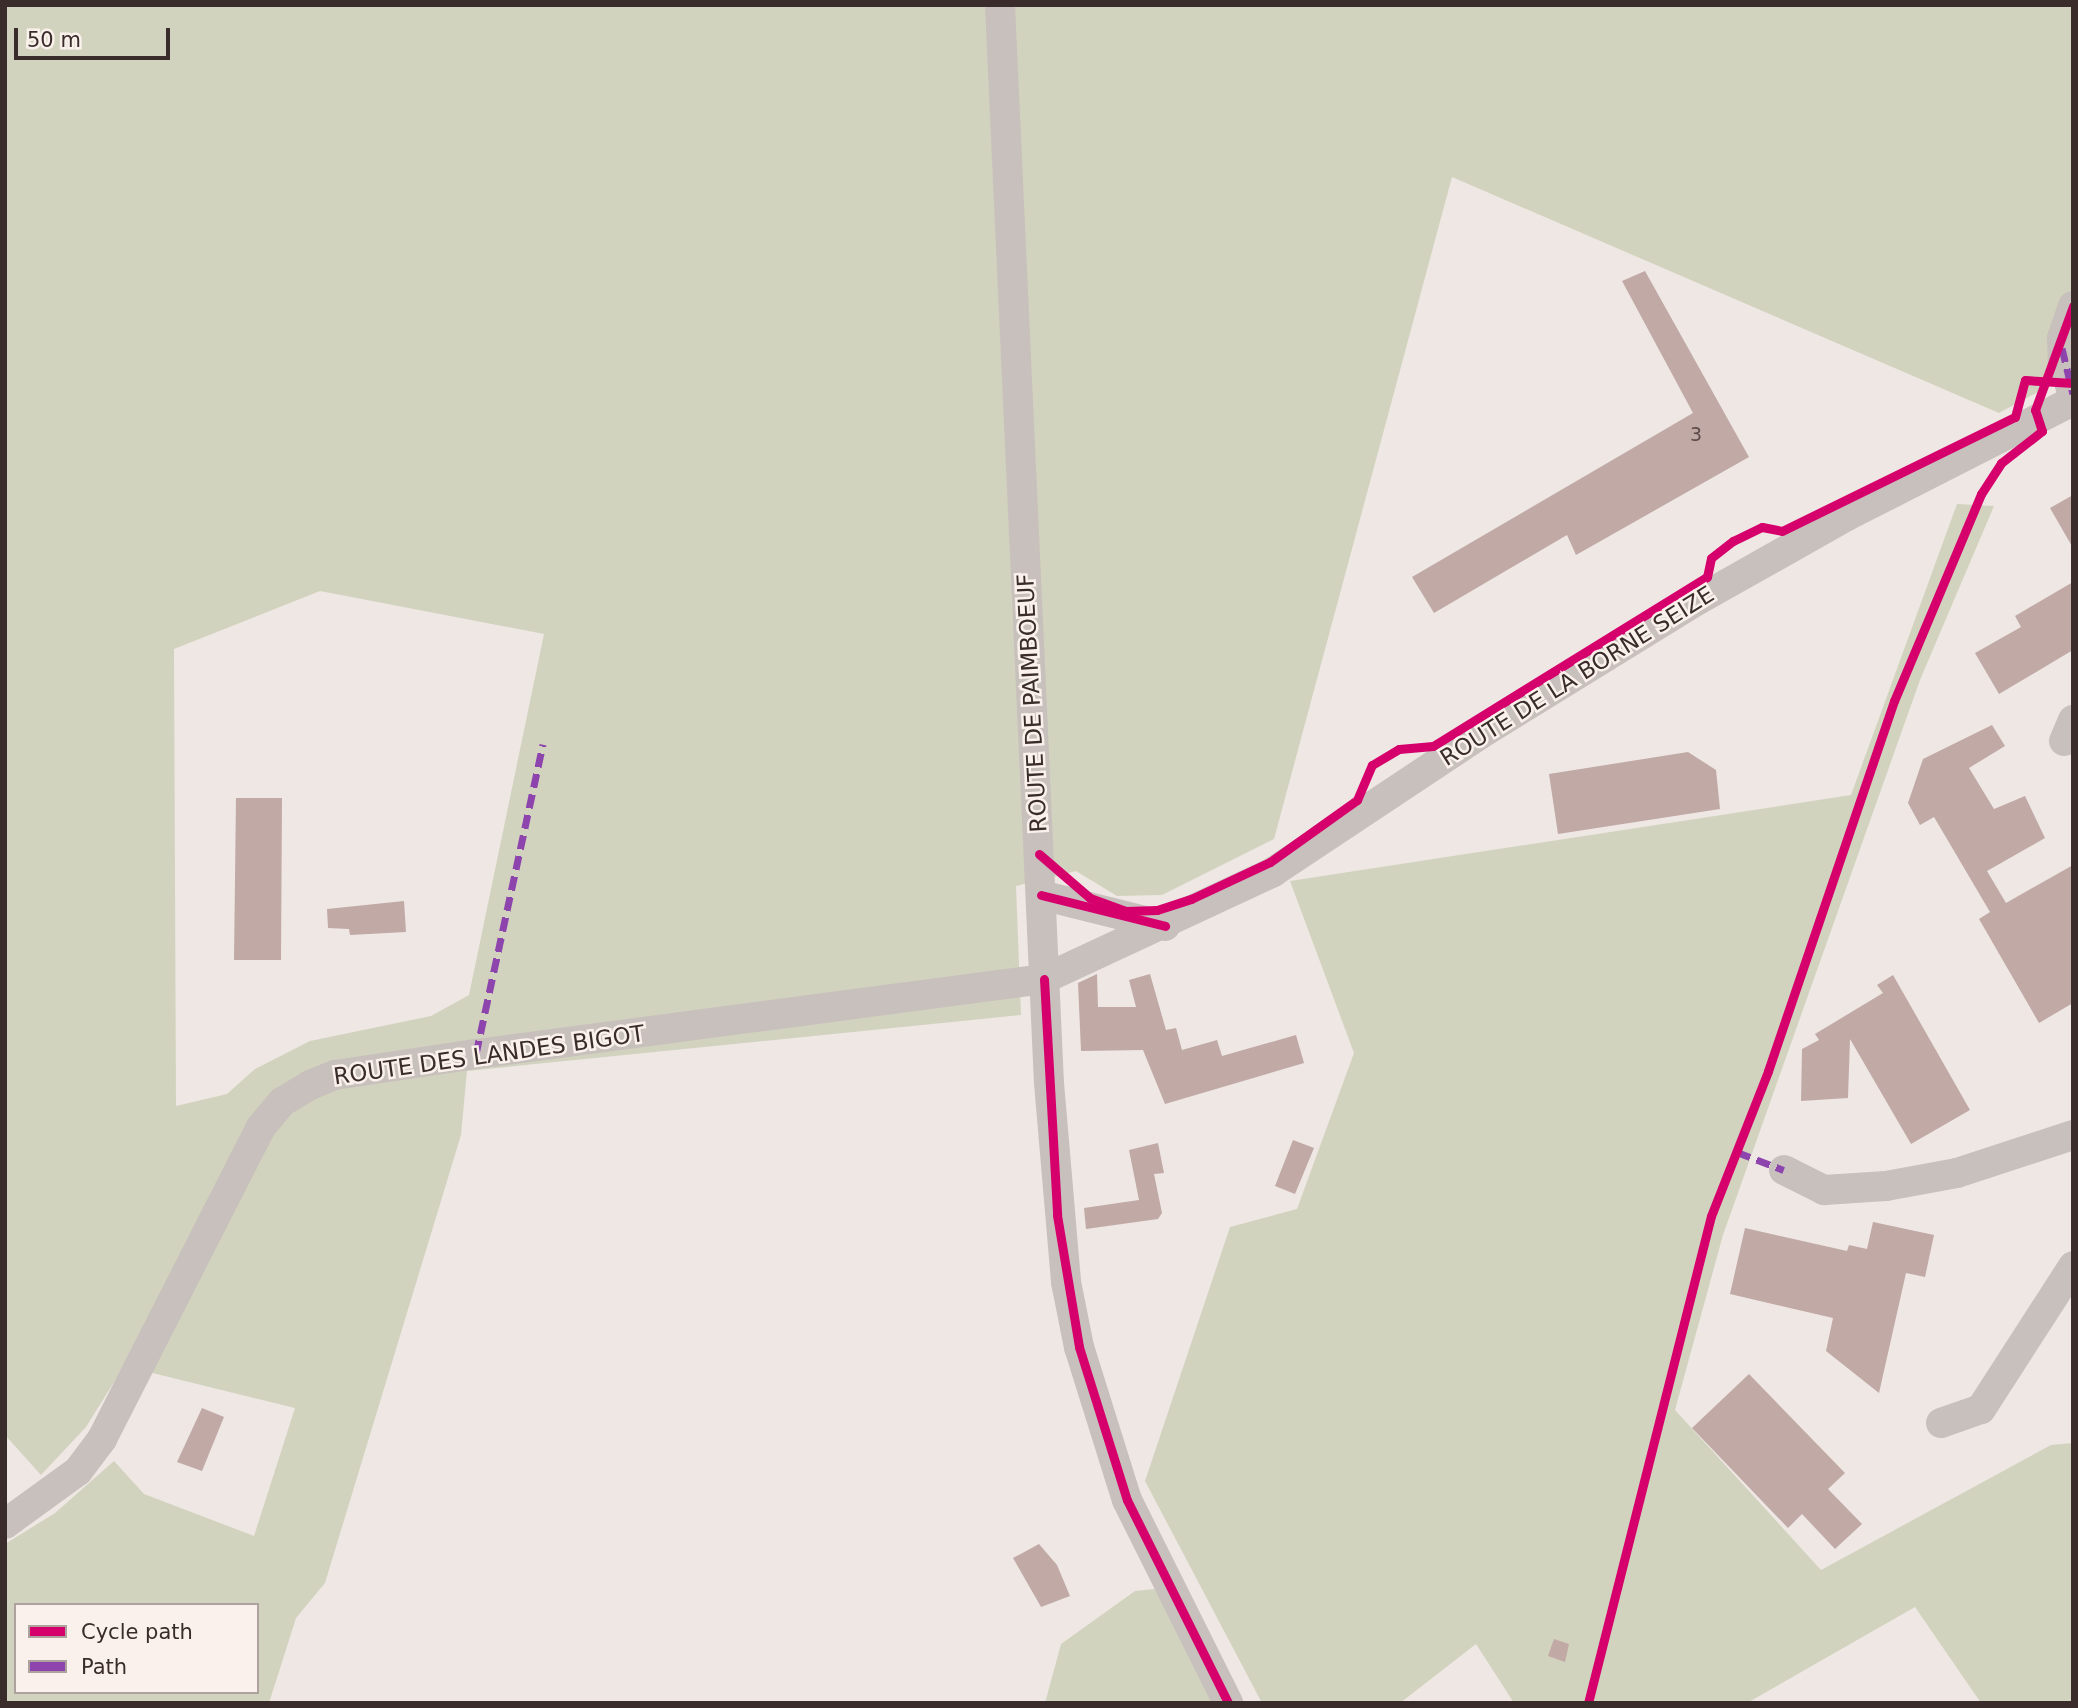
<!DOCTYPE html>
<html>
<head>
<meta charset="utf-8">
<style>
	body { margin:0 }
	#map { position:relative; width:2078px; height:1708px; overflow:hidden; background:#eee7e4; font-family:"DejaVu Sans",sans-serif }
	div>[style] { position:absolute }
	.green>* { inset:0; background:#d2d3be }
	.building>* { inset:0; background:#c1a9a6 }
	.minor>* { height:30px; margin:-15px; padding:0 15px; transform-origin:15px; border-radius:15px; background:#c8c0bc }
	.quiet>* { height:7px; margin-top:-3.5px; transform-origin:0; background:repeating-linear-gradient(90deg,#8e44ad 0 14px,transparent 0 21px) }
	.cycleway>* { height:9px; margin:-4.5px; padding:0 4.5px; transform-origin:4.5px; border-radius:4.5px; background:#d6006c }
	span { translate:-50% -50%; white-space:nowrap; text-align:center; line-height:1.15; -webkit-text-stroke:5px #faf1ec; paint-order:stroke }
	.number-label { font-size:19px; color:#5b4b49 }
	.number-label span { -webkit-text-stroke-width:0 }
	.street-label { font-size:23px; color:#392c2a }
	.frame { position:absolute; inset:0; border:7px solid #392c2a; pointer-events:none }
	.legend { position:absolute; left:14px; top:1603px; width:245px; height:91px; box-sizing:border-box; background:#faf1ec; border:2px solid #ada29e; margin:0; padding:9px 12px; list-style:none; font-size:21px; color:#392c2a }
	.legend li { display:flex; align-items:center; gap:14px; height:35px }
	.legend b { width:35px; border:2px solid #ada29e }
	.scale { position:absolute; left:14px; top:28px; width:156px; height:32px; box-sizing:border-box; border:4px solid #392c2a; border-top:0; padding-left:9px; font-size:21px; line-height:24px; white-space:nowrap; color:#392c2a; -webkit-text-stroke:5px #faf1ec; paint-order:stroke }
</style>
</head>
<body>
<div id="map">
	<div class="green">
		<div style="clip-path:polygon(evenodd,5px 5px,2073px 5px,2073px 373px,1999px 413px,1452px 177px,1274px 839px,1162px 895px,1117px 896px,1076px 871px,1016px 886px,1021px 1015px,467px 1071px,461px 1135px,325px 1583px,296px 1618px,269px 1703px,5px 1703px,5px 1544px,55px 1513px,114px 1461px,144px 1494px,254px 1536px,295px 1408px,124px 1366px,86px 1427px,41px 1475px,5px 1435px,5px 5px,320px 591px,544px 634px,469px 995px,431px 1016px,310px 1041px,255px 1069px,227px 1094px,176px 1106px,174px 649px,320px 591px,5px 5px,16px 1605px,257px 1605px,257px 1692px,16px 1692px,16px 1605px)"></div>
		<div style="clip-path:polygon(1957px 504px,1994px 506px,1920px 680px,1723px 1235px,1675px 1410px,1821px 1570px,2051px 1445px,2073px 1443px,2073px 1703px,1981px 1703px,1915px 1607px,1747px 1703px,1514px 1703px,1476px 1644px,1400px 1703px,1262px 1703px,1145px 1481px,1230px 1227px,1297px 1209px,1354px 1053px,1290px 881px,1851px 795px)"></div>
		<div style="clip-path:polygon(1155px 1589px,1218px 1703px,1045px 1703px,1061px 1644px,1135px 1591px)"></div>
	</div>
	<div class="building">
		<div style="clip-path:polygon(1645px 271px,1749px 457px,1576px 555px,1567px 535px,1434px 613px,1412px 577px,1693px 413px,1622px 281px)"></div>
		<div style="clip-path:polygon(2073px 495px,2073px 548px,2050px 508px)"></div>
		<div style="clip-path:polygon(2073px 582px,2073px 650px,1999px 694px,1975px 653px,2021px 627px,2015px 616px)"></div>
		<div style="clip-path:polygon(1992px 725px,2005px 746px,1969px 768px,1994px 809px,2025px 796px,2045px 838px,1987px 871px,2006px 903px,2073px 865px,2073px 1003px,2039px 1023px,1979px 919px,1990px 912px,1934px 817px,1920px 825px,1908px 803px,1923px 759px)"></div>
		<div style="clip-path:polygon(1688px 752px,1716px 770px,1720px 809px,1558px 834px,1549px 774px)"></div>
		<div style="clip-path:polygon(236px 798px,282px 798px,281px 960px,234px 960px)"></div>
		<div style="clip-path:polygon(404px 901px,406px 932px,350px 935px,349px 929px,328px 928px,327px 909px)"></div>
		<div style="clip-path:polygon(1097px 974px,1098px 1007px,1136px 1007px,1129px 980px,1150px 974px,1166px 1030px,1176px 1028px,1182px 1050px,1217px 1040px,1222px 1056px,1296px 1035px,1304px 1063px,1165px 1104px,1143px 1050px,1081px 1051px,1078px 983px)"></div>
		<div style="clip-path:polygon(1893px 975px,1970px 1110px,1911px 1144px,1850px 1039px,1848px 1098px,1801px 1101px,1802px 1049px,1819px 1040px,1815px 1034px,1883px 993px,1877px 985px)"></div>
		<div style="clip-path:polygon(1293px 1140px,1314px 1148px,1295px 1194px,1275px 1186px)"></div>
		<div style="clip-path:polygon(1158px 1143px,1164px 1173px,1154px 1174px,1162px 1213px,1158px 1219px,1086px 1229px,1084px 1208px,1139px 1200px,1129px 1150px)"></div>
		<div style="clip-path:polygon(1873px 1222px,1934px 1235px,1925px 1277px,1906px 1273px,1879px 1393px,1826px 1351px,1833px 1318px,1730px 1294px,1745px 1228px,1847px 1251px,1849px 1245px,1867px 1249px)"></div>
		<div style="clip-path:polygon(1749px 1374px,1845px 1473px,1828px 1489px,1862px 1524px,1835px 1549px,1802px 1514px,1788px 1528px,1692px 1428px)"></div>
		<div style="clip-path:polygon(202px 1408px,224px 1417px,202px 1471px,177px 1462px)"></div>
		<div style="clip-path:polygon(1039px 1544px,1057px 1565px,1070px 1596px,1041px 1607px,1013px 1558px)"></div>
		<div style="clip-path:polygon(1554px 1639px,1569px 1644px,1565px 1662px,1548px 1656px)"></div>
	</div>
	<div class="minor">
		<div style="left:1000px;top:5px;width:1079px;rotate:87.4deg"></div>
		<div style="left:1049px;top:1083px;width:200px;rotate:85.1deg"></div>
		<div style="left:1066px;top:1282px;width:66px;rotate:78.7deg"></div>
		<div style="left:1079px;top:1347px;width:160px;rotate:72.6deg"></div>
		<div style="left:1127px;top:1500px;width:227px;rotate:63.5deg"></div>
		<div style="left:2073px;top:306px;width:34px;rotate:109deg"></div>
		<div style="left:2062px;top:338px;width:26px;rotate:88deg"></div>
		<div style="left:2063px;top:364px;width:32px;rotate:72deg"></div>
		<div style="left:2064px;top:741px;width:23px;rotate:-67deg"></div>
		<div style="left:1041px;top:895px;width:128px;rotate:14deg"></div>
		<div style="left:1784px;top:1170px;width:45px;rotate:26.6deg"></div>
		<div style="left:1824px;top:1190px;width:62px;rotate:-3.7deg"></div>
		<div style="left:1886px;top:1186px;width:72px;rotate:-10.4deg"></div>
		<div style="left:1957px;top:1173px;width:122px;rotate:-18.1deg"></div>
		<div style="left:1941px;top:1423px;width:42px;rotate:-19.3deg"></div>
		<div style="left:1981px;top:1409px;width:170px;rotate:-57.2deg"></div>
		<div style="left:5px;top:1524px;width:90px;rotate:-36deg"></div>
		<div style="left:78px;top:1471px;width:40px;rotate:-53deg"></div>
		<div style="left:102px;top:1439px;width:350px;rotate:-63deg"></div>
		<div style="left:261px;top:1127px;width:33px;rotate:-50deg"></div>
		<div style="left:282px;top:1102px;width:33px;rotate:-31deg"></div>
		<div style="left:310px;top:1085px;width:27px;rotate:-22deg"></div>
		<div style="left:335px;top:1075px;width:143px;rotate:-8.5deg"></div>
		<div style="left:476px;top:1054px;width:573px;rotate:-7.52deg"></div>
		<div style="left:1044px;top:979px;width:253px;rotate:-25deg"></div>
		<div style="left:1273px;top:872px;width:247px;rotate:-33.6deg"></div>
		<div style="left:1479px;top:735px;width:257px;rotate:-31.7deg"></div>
		<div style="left:1698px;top:600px;width:171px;rotate:-29.4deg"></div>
		<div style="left:1847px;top:516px;width:254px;rotate:-27deg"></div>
	</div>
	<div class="quiet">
		<div style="left:2062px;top:348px;width:47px;rotate:76.6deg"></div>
		<div style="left:476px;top:1054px;width:317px;rotate:-77.8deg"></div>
		<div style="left:1737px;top:1152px;width:50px;rotate:21deg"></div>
	</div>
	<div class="cycleway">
		<div style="left:1039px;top:854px;width:67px;rotate:40.8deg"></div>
		<div style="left:1090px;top:898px;width:38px;rotate:20deg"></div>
		<div style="left:1126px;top:911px;width:31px;rotate:-2deg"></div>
		<div style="left:1157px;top:910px;width:36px;rotate:-18deg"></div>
		<div style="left:1191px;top:899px;width:87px;rotate:-25.1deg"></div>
		<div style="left:1270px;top:862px;width:107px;rotate:-35.5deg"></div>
		<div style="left:1357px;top:800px;width:38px;rotate:-67deg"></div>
		<div style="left:1372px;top:765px;width:31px;rotate:-31deg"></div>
		<div style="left:1399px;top:749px;width:34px;rotate:-5deg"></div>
		<div style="left:1433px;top:746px;width:322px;rotate:-31.7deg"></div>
		<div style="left:1707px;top:577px;width:19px;rotate:-78deg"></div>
		<div style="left:1711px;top:558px;width:28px;rotate:-38deg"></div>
		<div style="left:1733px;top:541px;width:32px;rotate:-26deg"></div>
		<div style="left:1762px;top:527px;width:20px;rotate:11deg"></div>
		<div style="left:1782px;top:531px;width:259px;rotate:-26.1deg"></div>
		<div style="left:2015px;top:417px;width:38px;rotate:-75deg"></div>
		<div style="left:2025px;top:380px;width:48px;rotate:3.6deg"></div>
		<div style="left:1041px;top:895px;width:128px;rotate:14deg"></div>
		<div style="left:1044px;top:979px;width:236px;rotate:86.8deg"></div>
		<div style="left:1057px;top:1215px;width:134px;rotate:80.5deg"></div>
		<div style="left:1079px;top:1347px;width:160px;rotate:72.6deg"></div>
		<div style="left:1127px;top:1500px;width:227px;rotate:63.5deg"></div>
		<div style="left:1588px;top:1703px;width:502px;rotate:-75.83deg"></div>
		<div style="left:1711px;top:1216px;width:156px;rotate:-68.5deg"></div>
		<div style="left:1768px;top:1071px;width:391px;rotate:-71.2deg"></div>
		<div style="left:1894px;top:701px;width:225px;rotate:-67.2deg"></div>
		<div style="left:1981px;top:494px;width:37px;rotate:-57deg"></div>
		<div style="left:2001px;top:463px;width:52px;rotate:-38deg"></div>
		<div style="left:2042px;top:431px;width:22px;rotate:-108deg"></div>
		<div style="left:2035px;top:410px;width:111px;rotate:-69.9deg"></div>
	</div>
	<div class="number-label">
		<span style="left:1696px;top:435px">3</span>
	</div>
	<div class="street-label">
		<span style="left:1577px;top:676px;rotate:-32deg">ROUTE DE LA BORNE SEIZE</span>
		<span style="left:1032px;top:703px;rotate:-93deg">ROUTE DE PAIMBOEUF</span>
		<span style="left:489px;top:1055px;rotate:-8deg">ROUTE DES LANDES BIGOT</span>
	</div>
	<div class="frame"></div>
	<ul class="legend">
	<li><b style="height:9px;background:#d6006c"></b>Cycle path</li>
	<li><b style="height:9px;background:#8e44ad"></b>Path</li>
	</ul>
	<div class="scale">50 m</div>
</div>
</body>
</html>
